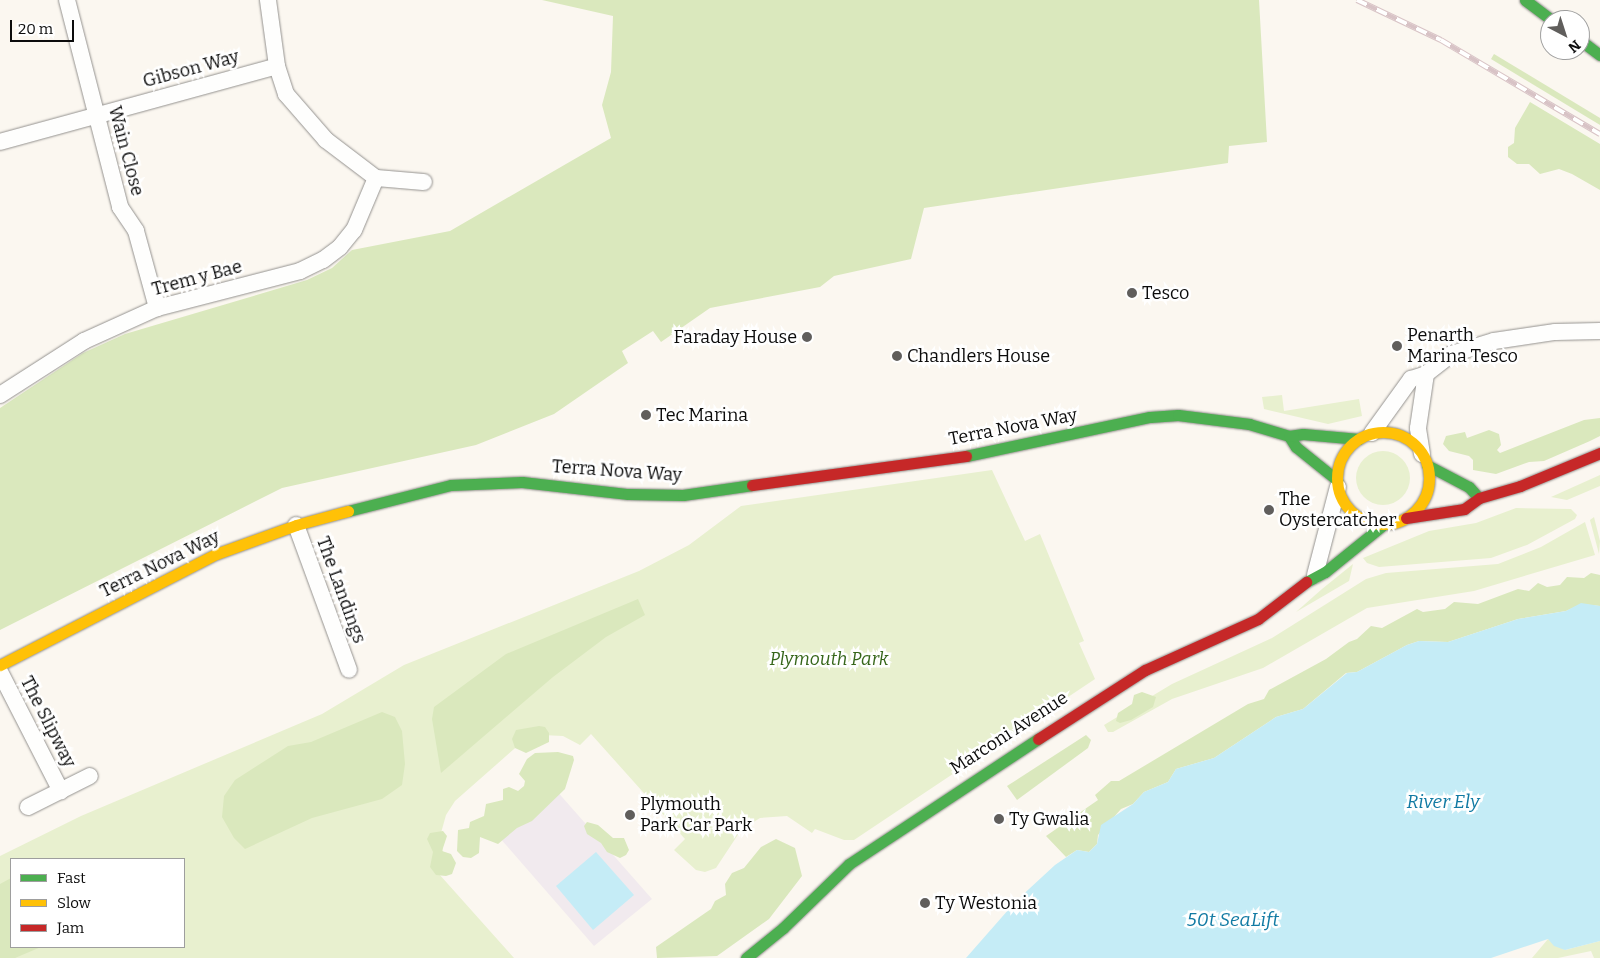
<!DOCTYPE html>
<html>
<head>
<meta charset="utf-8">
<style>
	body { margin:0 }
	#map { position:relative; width:1600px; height:958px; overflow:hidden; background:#fbf7f0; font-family:Bitter,serif }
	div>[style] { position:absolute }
	.industrial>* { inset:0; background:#f1eaee }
	.green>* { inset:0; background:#e8f0cf }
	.round { border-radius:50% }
	.forest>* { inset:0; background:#dae8bd }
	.water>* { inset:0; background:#c5ecf6 }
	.roads { filter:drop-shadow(0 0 1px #94928f) drop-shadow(0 0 1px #94928f) }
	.street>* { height:16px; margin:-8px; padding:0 8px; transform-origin:8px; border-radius:8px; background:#fefefd }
	.fast>* { height:11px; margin:-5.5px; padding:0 5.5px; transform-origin:5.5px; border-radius:5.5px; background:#4caf50 }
	.slow>* { height:11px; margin:-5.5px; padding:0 5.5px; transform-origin:5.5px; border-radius:5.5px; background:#ffc107 }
	.slow>.ring { margin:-5.5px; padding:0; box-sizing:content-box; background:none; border:11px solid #ffc107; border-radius:50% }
	.jam>* { height:11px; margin:-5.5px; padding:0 5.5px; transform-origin:5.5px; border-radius:5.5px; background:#c62828 }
	.rail>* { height:5.5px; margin-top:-2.75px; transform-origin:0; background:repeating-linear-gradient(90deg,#fff 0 11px,#d8c3c6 0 22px); box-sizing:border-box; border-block:1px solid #d8c3c6 }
	.dots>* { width:14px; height:14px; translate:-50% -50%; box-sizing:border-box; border:2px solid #fff; border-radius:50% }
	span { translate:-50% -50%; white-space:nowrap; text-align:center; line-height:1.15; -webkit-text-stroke:5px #fff; paint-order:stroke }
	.street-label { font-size:18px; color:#0c0c0c }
	.poi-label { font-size:18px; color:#0c0c0c }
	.left { translate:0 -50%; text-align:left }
	.right { translate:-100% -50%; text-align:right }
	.park-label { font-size:18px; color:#36661a; font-style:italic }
	.water-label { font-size:19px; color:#117aa3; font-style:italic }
	.legend { position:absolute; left:10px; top:858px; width:175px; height:90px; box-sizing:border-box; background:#fff; border:1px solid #9e9e9e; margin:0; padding:6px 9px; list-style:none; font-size:15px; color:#0c0c0c }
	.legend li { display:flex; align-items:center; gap:10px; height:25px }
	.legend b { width:25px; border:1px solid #9e9e9e }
	.north { position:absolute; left:1540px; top:10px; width:50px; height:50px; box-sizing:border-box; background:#fff; border:1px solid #9e9e9e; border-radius:50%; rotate:140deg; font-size:14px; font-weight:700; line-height:20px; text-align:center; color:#0c0c0c }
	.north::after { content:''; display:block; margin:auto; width:18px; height:22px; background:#605e5c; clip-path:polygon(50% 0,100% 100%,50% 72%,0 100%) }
	.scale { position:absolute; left:10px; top:20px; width:64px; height:22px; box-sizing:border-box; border:2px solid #0c0c0c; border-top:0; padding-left:6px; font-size:15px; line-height:18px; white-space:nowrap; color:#0c0c0c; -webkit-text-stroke:4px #fff; paint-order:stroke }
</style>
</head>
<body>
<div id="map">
	<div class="industrial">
		<div style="clip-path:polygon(555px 789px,652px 899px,594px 946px,499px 837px)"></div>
	</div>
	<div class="green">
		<div style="clip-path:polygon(1282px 395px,1284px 411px,1359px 399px,1362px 416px,1328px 424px,1264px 409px,1262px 397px)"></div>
		<div class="round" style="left:1356px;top:451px;width:54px;height:54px"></div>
		<div style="clip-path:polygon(evenodd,992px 470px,1025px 541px,1040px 534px,1084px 641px,1079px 643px,1095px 679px,854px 840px,844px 840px,815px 829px,812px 833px,787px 816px,760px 818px,741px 830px,716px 868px,705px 872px,696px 870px,674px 850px,685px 839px,591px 734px,580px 745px,563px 736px,542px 735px,522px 742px,455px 801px,446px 815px,441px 833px,443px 853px,439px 874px,514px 958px,0 958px,0 856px,81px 816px,322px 714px,404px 665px,639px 571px,689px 545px,741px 506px,992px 470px,11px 859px,184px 859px,184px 947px,11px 947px,11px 859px)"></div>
		<div style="clip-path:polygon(1600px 475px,1600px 486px,1567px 500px,1551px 497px)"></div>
		<div style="clip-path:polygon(1516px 508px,1571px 509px,1577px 515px,1575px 519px,1527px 545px,1491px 558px,1379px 567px,1367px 563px,1363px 558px,1429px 531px,1476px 523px)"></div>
		<div style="clip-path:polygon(1594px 517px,1600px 541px,1599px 554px,1590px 520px)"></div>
		<div style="clip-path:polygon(1585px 522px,1595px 555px,1474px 591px,1367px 608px,1263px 668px,1172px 699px,1113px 732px,1108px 732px,1104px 725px,1172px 684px,1272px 638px,1366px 579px,1386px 573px,1498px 564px,1541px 547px)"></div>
		<div style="clip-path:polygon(1353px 564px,1349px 581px,1296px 612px,1322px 589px)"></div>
		<div style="clip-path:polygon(1548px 939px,1565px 950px,1600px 941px,1600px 958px,1594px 958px,1591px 951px,1558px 958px,1532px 958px)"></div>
	</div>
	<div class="forest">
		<div style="clip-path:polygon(542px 0,1259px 0,1267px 142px,1229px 146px,1228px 163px,924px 208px,911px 259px,834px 276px,820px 287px,710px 308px,661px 342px,653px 331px,622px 351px,628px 363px,554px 414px,476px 445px,282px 488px,0 630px,0 408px,83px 353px,125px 334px,307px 280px,332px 268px,352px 250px,450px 231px,611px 138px,602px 105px,611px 72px,613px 16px)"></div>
		<div style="clip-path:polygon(1494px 54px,1600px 118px,1600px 125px,1491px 59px)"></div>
		<div style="clip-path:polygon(1530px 102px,1600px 144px,1600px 190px,1572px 174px,1559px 169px,1540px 174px,1529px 164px,1517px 164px,1508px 157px,1508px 147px,1514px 143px,1515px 128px)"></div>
		<div style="clip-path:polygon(1600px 418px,1600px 436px,1590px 441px,1544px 461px,1529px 462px,1496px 474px,1473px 470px,1473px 460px,1469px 456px,1449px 451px,1443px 444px,1446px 436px,1465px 432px,1467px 438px,1489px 430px,1499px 434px,1501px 445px,1497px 450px,1500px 453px,1584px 420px)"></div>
		<div style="clip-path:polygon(1591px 573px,1600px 575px,1600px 606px,1581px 604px,1566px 611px,1518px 619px,1448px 642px,1419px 641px,1407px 645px,1357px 672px,1346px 673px,1303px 709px,1276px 717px,1214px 758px,1176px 769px,1168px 782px,1144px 792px,1133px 804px,1121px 809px,1098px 835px,1097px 844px,1089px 852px,1077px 850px,1066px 857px,1046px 836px,1098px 800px,1095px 795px,1111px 781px,1119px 781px,1248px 704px,1264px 699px,1269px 690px,1326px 659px,1349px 642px,1357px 639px,1371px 626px,1382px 628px,1417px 609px,1423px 612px,1445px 609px,1454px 602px,1478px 604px,1518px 589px,1529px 591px,1538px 583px,1547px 587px,1560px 585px,1567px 577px,1584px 578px)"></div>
		<div style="clip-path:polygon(638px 599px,645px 615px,606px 637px,553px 677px,441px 773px,432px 719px,434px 707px,506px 654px)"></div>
		<div style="clip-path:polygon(1142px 692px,1156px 697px,1153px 707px,1131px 720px,1120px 723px,1116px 721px,1118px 713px,1132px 704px,1134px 695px)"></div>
		<div style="clip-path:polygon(382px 712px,395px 717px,402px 731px,405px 764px,402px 785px,382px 799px,312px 818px,245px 849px,234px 838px,222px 817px,224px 796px,235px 780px,288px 746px,311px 742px)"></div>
		<div style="clip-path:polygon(539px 726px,545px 727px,549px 733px,549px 742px,526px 753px,515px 748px,512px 739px,516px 730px)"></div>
		<div style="clip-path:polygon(1086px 735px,1091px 740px,1088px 748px,1017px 800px,1007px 786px)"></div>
		<div style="clip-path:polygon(558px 752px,573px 756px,574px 760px,565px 789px,532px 821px,517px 828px,498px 844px,480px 837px,479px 853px,471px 858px,463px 857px,457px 851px,458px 830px,469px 828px,470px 822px,484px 816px,486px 804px,503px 800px,503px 789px,509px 787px,518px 791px,524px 786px,525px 781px,519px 774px,527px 759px,535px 753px)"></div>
		<div style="clip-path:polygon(587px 822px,598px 825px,613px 838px,624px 838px,629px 850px,626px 855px,620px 858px,607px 852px,601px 843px,587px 834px,584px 826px)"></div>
		<div style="clip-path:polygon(443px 831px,447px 836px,442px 851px,451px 854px,456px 863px,452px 874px,446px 876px,436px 875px,430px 867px,433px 852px,427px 839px,430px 833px)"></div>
		<div style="clip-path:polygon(776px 839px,795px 848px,802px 876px,769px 919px,717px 956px,657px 958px,656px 947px,711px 909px,715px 901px,726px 895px,725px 884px,732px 873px,744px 868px,761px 847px)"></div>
		<div style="clip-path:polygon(11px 878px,11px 947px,41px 947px,15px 958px,0 958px,0 884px)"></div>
	</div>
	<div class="water">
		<div style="clip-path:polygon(1581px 603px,1600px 606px,1600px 941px,1565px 950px,1554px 946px,1548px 939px,1491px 958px,966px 958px,1016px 901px,1055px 865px,1077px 850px,1089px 852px,1097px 844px,1101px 825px,1133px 804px,1144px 792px,1168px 782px,1176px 769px,1214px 758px,1276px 717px,1303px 709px,1347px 673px,1357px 672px,1407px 645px,1419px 641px,1448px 642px,1518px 619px,1566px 611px)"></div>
		<div style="clip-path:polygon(596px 852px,634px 895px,593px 930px,556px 886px)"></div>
	</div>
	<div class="roads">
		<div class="street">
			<div style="left:67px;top:0;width:214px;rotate:75.6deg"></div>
			<div style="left:120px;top:207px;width:29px;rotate:56deg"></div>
			<div style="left:136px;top:231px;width:80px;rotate:74.7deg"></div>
			<div style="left:0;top:142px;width:287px;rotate:-15.3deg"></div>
			<div style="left:376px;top:178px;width:48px;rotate:4.8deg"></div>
			<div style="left:0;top:395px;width:100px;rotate:-32.7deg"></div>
			<div style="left:84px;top:341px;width:80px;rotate:-24.3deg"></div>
			<div style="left:157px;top:308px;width:148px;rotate:-14.5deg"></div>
			<div style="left:300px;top:271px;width:25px;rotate:-26deg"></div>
			<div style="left:323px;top:260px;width:21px;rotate:-37deg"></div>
			<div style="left:340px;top:247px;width:22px;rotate:-51deg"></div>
			<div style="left:354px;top:230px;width:56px;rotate:-67.1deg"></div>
			<div style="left:376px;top:178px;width:63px;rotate:-142.8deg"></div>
			<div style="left:326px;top:140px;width:61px;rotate:-131deg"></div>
			<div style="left:286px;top:94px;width:29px;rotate:-108deg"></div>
			<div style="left:277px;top:66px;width:67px;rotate:-97.8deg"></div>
			<div style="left:1372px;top:433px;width:67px;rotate:-54.2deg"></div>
			<div style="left:1411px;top:379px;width:16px;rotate:-18deg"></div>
			<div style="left:1426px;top:374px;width:33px;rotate:-38deg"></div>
			<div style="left:1452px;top:354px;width:44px;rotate:-17.2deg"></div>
			<div style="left:1494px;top:341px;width:62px;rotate:-8.4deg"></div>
			<div style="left:1555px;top:332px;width:45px;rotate:-1.3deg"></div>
			<div style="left:1422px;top:454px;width:26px;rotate:-99deg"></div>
			<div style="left:1418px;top:428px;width:55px;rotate:-81.6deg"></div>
			<div style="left:296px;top:525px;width:154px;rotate:69.9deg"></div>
			<div style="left:1315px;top:575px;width:91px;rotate:-75.4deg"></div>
			<div style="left:0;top:672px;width:134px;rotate:62.9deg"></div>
			<div style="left:28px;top:807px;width:69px;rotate:-26.6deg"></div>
		</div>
		<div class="fast">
			<div style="left:1525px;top:0;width:34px;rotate:37deg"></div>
			<div style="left:1580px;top:40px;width:25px;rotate:37deg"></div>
			<div style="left:1289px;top:436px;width:13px;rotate:58deg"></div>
			<div style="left:1296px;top:447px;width:53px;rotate:38.8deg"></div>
			<div style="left:966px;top:456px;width:188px;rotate:-12deg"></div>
			<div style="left:1150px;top:417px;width:28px;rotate:-4deg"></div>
			<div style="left:1178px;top:415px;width:72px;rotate:7.2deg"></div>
			<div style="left:1249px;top:424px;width:42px;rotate:16.7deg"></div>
			<div style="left:1289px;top:436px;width:14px;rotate:-8deg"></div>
			<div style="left:1303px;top:434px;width:56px;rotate:5.1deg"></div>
			<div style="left:1427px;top:465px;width:47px;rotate:27.6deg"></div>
			<div style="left:1469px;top:487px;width:15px;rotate:48deg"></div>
			<div style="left:348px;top:511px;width:106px;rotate:-14.2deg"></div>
			<div style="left:451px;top:485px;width:71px;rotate:-2.4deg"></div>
			<div style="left:522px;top:482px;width:107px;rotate:6.5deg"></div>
			<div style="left:628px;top:494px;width:55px;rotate:1deg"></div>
			<div style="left:683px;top:495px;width:70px;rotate:-8.2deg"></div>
			<div style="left:1306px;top:582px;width:21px;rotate:-28deg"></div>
			<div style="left:1325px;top:572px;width:75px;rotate:-39deg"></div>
			<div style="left:746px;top:958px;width:48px;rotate:-39deg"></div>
			<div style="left:783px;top:928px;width:92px;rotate:-44.1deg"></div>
			<div style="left:849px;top:864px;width:227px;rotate:-33.5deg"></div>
		</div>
		<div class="slow">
			<div class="ring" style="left:1337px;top:432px;width:81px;height:81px"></div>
			<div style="left:0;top:665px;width:243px;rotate:-27.2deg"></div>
			<div style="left:216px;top:554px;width:85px;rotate:-19.9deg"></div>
			<div style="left:296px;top:525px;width:54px;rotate:-15.1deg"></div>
		</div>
		<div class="jam">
			<div style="left:752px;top:485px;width:216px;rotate:-7.7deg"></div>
			<div style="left:1406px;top:518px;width:59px;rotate:-8.8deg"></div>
			<div style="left:1464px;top:509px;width:19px;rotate:-36deg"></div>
			<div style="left:1479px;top:498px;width:43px;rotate:-16.3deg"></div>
			<div style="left:1520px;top:486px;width:87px;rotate:-22.4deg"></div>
			<div style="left:1038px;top:739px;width:127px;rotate:-32.8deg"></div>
			<div style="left:1145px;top:670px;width:124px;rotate:-24.3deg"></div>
			<div style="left:1258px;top:619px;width:61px;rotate:-37.6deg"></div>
		</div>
	</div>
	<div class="rail">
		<div style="left:1357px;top:0;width:93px;rotate:25.5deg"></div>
		<div style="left:1441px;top:40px;width:185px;rotate:30.6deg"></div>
	</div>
	<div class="dots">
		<div style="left:1132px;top:293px;background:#605e5c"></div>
		<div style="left:807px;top:337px;background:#605e5c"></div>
		<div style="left:1397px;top:346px;background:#605e5c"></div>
		<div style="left:897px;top:356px;background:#605e5c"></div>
		<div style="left:646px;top:415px;background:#605e5c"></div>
		<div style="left:1269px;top:510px;background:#605e5c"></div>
		<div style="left:630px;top:815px;background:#605e5c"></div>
		<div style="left:999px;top:819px;background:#605e5c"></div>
		<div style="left:925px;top:903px;background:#605e5c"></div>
	</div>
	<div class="street-label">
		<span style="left:191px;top:69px;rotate:-15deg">Gibson Way</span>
		<span style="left:126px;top:151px;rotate:75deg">Wain Close</span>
		<span style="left:197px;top:278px;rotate:-15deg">Trem y Bae</span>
		<span style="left:1013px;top:427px;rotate:-11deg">Terra Nova Way</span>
		<span style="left:617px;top:471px;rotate:4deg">Terra Nova Way</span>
		<span style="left:160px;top:564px;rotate:-26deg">Terra Nova Way</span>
		<span style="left:341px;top:590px;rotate:70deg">The Landings</span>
		<span style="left:48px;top:722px;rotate:63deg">The Slipway</span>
		<span style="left:1009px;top:733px;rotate:-33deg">Marconi Avenue</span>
	</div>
	<div class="poi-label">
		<span class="left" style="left:1142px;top:293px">Tesco</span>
		<span class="left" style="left:1407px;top:346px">Penarth<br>Marina Tesco</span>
		<span class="right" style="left:797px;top:337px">Faraday House</span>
		<span class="left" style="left:907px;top:356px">Chandlers House</span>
		<span class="left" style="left:656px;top:415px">Tec Marina</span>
		<span class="left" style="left:1279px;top:510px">The<br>Oystercatcher</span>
		<span class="left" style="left:640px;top:815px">Plymouth<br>Park Car Park</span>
		<span class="left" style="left:1009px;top:819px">Ty Gwalia</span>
		<span class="left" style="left:935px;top:903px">Ty Westonia</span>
	</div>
	<div class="park-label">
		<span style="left:829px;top:659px">Plymouth Park</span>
	</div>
	<div class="water-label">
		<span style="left:1443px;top:802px">River Ely</span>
		<span style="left:1233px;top:920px">50t SeaLift</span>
	</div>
	<ul class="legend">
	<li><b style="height:6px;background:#4caf50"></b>Fast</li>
	<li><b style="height:6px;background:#ffc107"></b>Slow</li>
	<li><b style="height:6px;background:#c62828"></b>Jam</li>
	</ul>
	<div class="north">N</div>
	<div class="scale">20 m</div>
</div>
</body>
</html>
